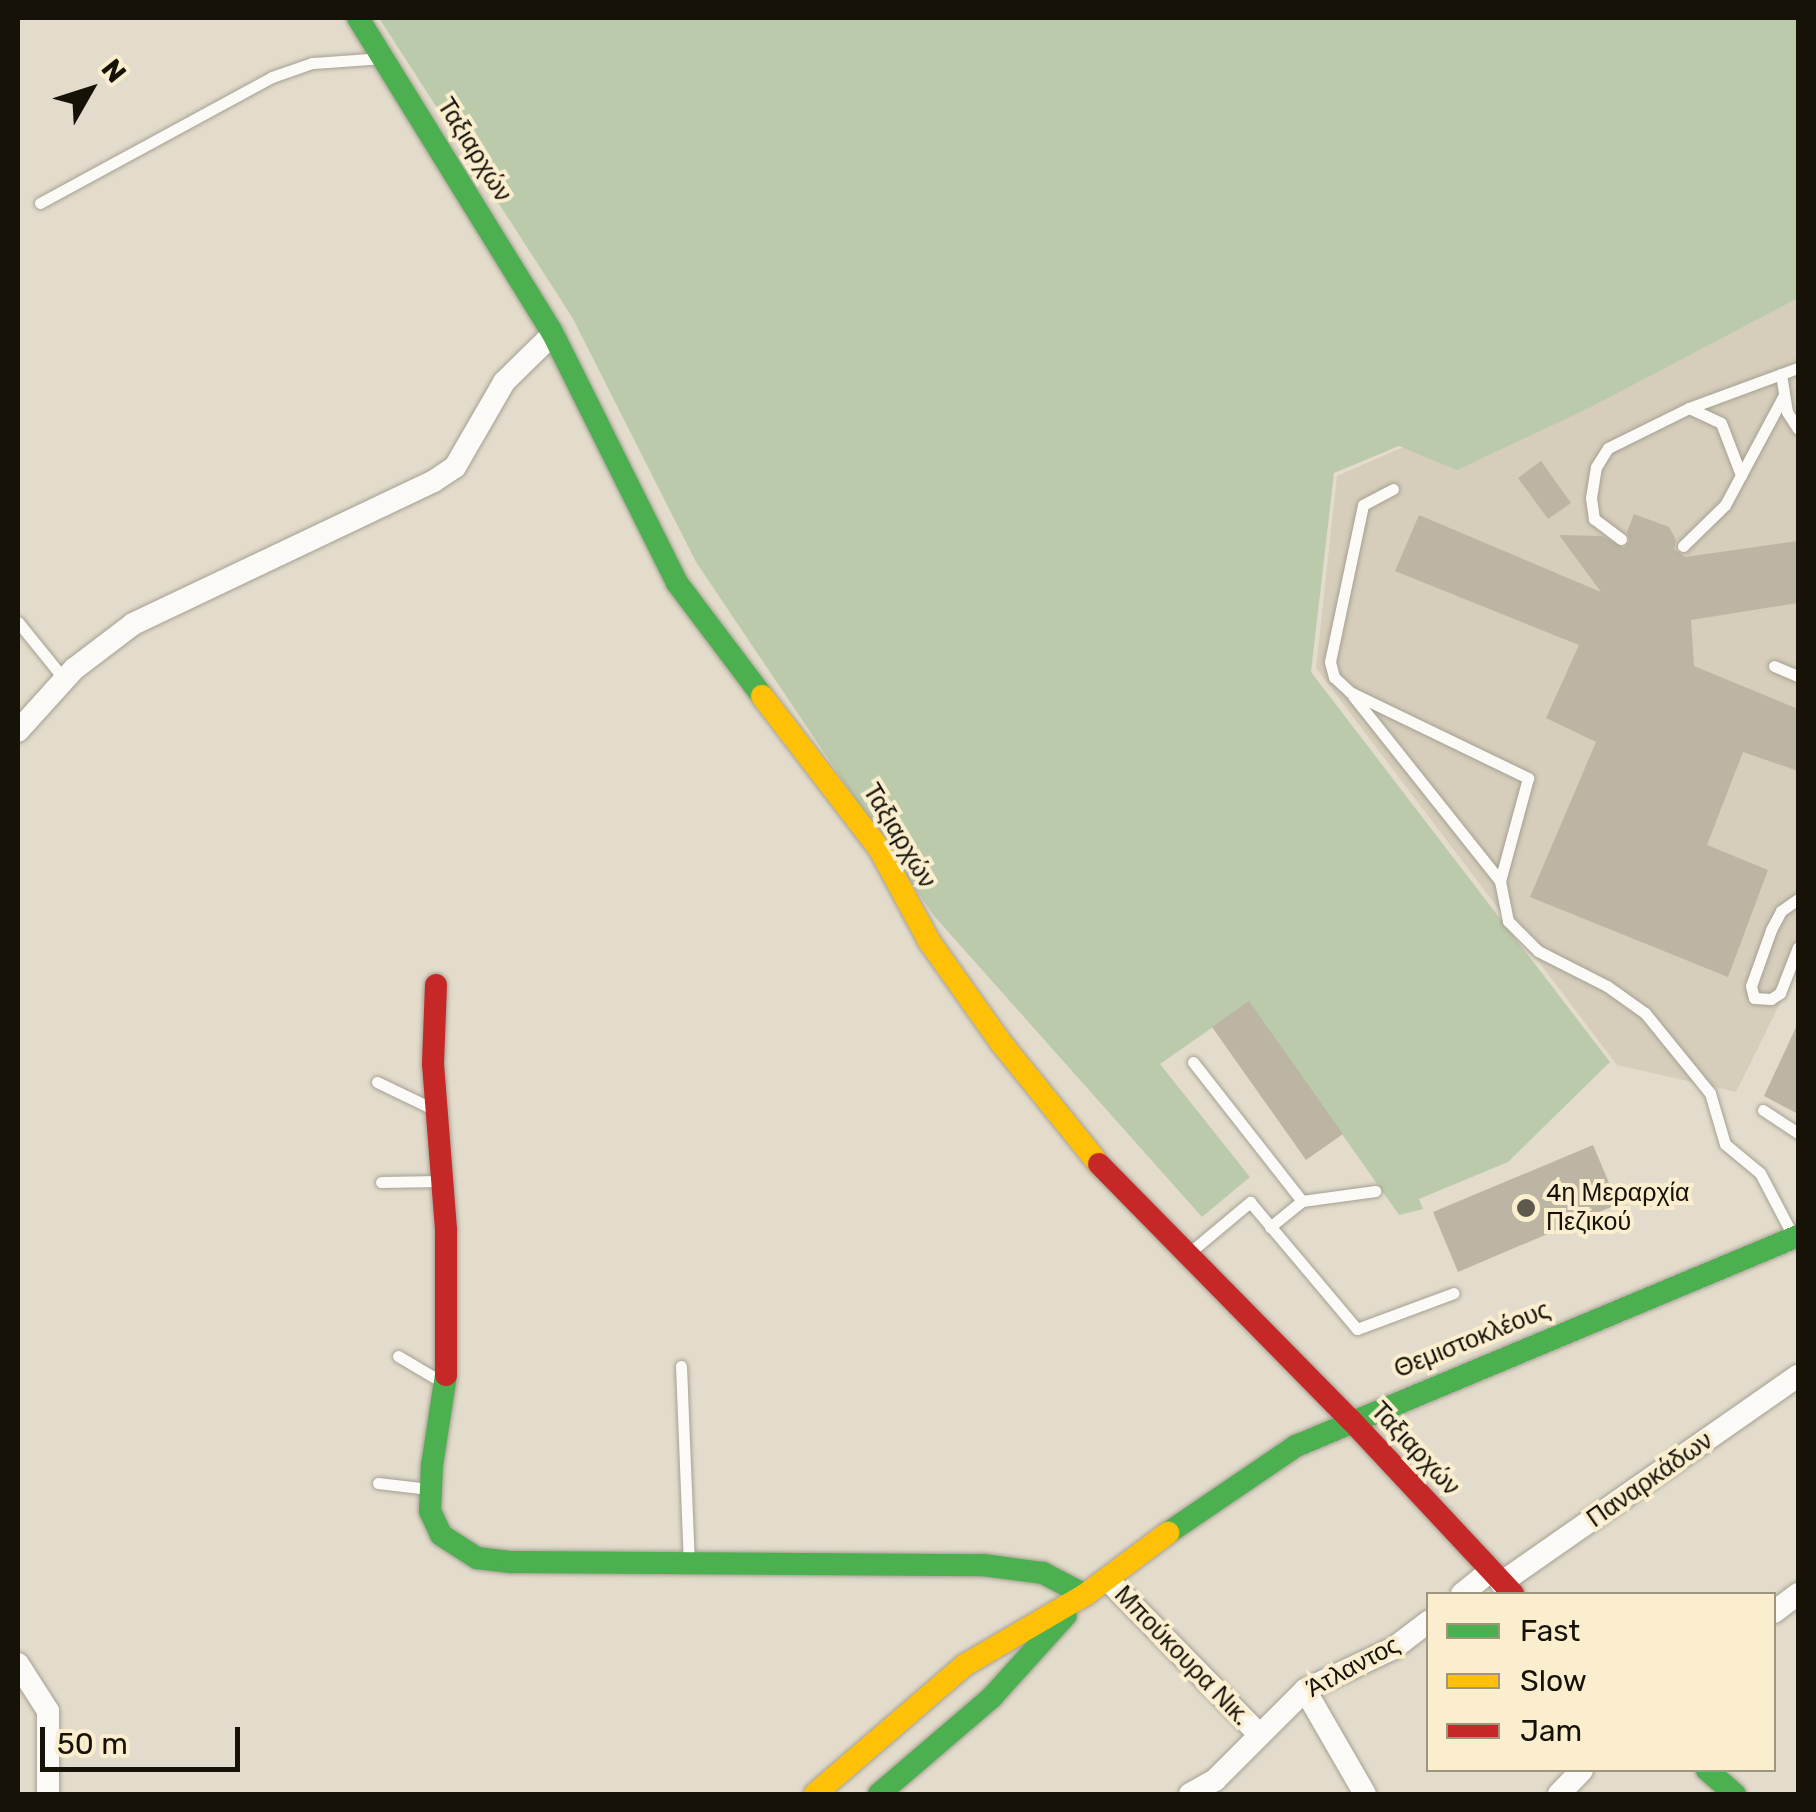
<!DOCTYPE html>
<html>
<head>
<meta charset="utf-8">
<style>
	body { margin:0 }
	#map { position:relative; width:1816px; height:1812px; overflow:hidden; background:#e3dccc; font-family:Rubik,sans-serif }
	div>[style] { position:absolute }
	.medical>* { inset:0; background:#d6cdbb }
	.green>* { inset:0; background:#bccaac }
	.building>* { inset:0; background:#bcb5a3 }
	.roads { filter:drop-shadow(0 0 2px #a5a093) drop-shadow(0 0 2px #a5a093) }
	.lane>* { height:11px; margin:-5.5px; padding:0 5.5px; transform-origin:5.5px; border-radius:5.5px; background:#fbfaf7 }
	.street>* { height:22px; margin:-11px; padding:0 11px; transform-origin:11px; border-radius:11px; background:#fbfaf7 }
	.fast>* { height:22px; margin:-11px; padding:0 11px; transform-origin:11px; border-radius:11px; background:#4caf50 }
	.slow>* { height:22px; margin:-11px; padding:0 11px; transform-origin:11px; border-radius:11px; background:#ffc107 }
	.jam>* { height:22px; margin:-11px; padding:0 11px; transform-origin:11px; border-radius:11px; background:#c62828 }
	.dots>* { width:28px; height:28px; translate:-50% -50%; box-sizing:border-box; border:5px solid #faeecf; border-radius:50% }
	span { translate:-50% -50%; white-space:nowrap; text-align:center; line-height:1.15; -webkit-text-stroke:8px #faeecf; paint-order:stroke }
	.street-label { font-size:25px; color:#171208 }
	.poi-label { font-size:25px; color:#171208 }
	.left { translate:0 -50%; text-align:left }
	.frame { position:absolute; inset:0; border:20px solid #171208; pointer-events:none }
	.legend { position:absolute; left:1426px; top:1592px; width:350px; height:180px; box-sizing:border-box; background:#faeecf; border:2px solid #9f967f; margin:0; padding:12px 18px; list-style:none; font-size:30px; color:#171208 }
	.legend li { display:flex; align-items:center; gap:20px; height:50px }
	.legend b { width:50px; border:2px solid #9f967f }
	.north { position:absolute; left:40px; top:40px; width:100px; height:100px; -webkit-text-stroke:8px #faeecf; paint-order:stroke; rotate:51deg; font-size:28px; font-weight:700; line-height:40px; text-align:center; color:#171208 }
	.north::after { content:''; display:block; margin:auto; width:35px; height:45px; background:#171208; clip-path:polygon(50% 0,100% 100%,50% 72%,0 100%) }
	.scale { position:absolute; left:40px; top:1727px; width:200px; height:45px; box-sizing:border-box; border:5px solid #171208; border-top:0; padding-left:12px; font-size:30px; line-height:35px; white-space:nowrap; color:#171208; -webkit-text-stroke:8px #faeecf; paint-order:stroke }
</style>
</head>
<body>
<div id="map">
	<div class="medical">
		<div style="clip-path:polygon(1798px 257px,1798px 967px,1736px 1092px,1617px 1065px,1316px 668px,1337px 476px,1574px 373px)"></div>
	</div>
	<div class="green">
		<div style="clip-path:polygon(379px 18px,1798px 18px,1798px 298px,1589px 408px,1457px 470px,1399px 446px,1334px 473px,1311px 672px,1610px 1062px,1508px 1162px,1419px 1199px,1423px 1209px,1399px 1215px,1249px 1002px,1160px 1064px,1250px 1177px,1202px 1217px,934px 916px,696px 562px,572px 317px)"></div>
	</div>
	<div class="building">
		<div style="clip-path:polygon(1541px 461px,1571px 503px,1548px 519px,1518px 478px)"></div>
		<div style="clip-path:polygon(1634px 514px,1669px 527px,1676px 540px,1674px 549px,1685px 557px,1798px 541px,1798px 603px,1691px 620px,1694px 666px,1798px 709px,1798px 771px,1743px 752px,1707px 845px,1768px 870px,1728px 977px,1530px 897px,1596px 742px,1546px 718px,1579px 645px,1395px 571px,1419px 515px,1601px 592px,1559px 535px,1602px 536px,1624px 548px,1630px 541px,1627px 532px)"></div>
		<div style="clip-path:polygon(1249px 1001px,1343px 1134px,1306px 1160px,1212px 1027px)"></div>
		<div style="clip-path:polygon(1798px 1023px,1798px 1114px,1764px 1096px)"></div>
		<div style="clip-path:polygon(1593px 1145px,1618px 1204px,1458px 1272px,1433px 1212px)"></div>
	</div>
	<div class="roads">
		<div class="lane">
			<div style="left:40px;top:203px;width:264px;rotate:-28.5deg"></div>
			<div style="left:272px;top:77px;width:42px;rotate:-19.3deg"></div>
			<div style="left:312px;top:63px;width:69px;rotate:-4.1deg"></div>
			<div style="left:1781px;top:374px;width:38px;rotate:81deg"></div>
			<div style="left:1787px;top:412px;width:20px;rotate:57deg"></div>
			<div style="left:1689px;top:408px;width:35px;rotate:25deg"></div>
			<div style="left:1721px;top:423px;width:56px;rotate:69deg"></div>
			<div style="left:1393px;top:489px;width:34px;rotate:152deg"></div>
			<div style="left:1363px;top:505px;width:160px;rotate:101.9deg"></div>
			<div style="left:1330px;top:662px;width:16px;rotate:75deg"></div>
			<div style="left:1334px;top:677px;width:22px;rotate:43deg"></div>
			<div style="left:1350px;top:692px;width:198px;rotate:25.8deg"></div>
			<div style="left:1528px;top:778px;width:107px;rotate:105.2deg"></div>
			<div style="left:1500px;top:881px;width:41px;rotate:78.7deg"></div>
			<div style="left:1508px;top:921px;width:42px;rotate:45deg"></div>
			<div style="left:1538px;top:951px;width:77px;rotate:26.9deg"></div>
			<div style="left:1607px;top:986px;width:47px;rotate:35.4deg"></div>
			<div style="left:1645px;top:1013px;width:103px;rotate:50.9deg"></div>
			<div style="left:1710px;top:1093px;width:53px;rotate:73.6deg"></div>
			<div style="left:1725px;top:1144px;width:45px;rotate:39.6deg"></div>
			<div style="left:1760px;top:1173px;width:69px;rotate:62.3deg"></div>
			<div style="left:1621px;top:539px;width:34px;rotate:-143deg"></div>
			<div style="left:1594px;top:519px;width:21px;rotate:-98deg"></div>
			<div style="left:1591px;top:498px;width:31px;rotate:-81deg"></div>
			<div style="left:1596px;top:467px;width:22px;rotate:-58deg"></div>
			<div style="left:1608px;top:448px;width:90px;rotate:-26.3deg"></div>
			<div style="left:1689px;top:408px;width:116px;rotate:-20.2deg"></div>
			<div style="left:1683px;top:546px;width:59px;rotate:-44.3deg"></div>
			<div style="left:1725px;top:505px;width:123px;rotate:-61.8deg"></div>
			<div style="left:18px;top:622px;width:73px;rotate:51.1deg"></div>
			<div style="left:1774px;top:666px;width:26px;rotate:23deg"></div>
			<div style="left:1353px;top:696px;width:236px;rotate:51.5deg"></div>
			<div style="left:1798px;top:899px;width:21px;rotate:145deg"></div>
			<div style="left:1781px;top:911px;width:21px;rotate:118deg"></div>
			<div style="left:1771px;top:930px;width:59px;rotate:109.7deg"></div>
			<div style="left:1751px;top:986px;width:12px;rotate:76deg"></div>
			<div style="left:1754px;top:998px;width:17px;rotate:3deg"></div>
			<div style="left:1771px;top:999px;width:11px;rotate:-34deg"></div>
			<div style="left:1780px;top:993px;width:49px;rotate:-68.6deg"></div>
			<div style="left:1193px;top:1062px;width:177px;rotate:51.9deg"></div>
			<div style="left:377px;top:1082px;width:60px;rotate:25.7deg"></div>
			<div style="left:1763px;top:1110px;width:42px;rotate:33.3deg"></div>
			<div style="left:381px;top:1182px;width:60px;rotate:-1deg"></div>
			<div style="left:1270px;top:1227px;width:41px;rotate:-39.1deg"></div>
			<div style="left:1302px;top:1201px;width:74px;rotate:-7.8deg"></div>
			<div style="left:1189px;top:1253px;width:80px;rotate:-39.9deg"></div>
			<div style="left:1250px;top:1202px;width:166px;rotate:49.9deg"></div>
			<div style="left:1357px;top:1329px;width:103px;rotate:-20.4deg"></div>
			<div style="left:398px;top:1356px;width:51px;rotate:30.6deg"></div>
			<div style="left:681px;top:1366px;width:196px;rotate:87.7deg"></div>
			<div style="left:378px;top:1483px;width:51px;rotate:6.7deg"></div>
		</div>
		<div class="street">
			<div style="left:18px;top:731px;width:84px;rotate:-47.9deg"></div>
			<div style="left:74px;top:669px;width:74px;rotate:-37.3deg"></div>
			<div style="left:133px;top:624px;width:333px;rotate:-25.4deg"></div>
			<div style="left:434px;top:481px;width:25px;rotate:-34deg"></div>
			<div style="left:455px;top:467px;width:98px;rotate:-60deg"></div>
			<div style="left:504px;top:382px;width:69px;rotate:-44.4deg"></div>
			<div style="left:1107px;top:1579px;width:216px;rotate:45.6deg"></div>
			<div style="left:1501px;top:1583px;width:362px;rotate:-34.9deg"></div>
			<div style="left:1462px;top:1594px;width:35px;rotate:-39deg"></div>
			<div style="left:1774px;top:1612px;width:30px;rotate:-37deg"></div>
			<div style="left:18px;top:1664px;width:56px;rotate:57.4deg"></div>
			<div style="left:48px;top:1711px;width:83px;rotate:90deg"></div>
			<div style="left:1305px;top:1690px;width:120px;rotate:60deg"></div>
			<div style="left:1190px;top:1794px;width:29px;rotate:-29deg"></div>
			<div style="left:1215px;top:1780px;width:127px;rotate:-45deg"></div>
			<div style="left:1305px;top:1690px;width:98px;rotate:-25.3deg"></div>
			<div style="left:1394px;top:1648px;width:43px;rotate:-37.4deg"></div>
			<div style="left:1559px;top:1794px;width:33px;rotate:-46deg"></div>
		</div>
		<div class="fast">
			<div style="left:358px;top:18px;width:371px;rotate:58.3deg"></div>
			<div style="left:553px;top:334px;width:278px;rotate:63.5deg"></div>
			<div style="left:677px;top:583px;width:141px;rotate:53deg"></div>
			<div style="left:446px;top:1375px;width:91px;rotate:98.8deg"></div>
			<div style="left:432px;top:1465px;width:46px;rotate:92.5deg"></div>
			<div style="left:430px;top:1511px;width:26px;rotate:65deg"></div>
			<div style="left:441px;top:1535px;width:43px;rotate:32.6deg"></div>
			<div style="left:477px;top:1558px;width:35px;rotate:7deg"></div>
			<div style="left:512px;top:1562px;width:471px;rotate:0.4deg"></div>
			<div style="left:983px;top:1565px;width:61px;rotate:7.6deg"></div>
			<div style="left:1043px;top:1573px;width:47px;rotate:27.6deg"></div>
			<div style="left:1168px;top:1533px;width:155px;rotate:-34.2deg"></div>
			<div style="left:1296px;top:1446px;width:544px;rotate:-22.7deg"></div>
			<div style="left:1707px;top:1770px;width:37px;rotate:41deg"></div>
			<div style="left:879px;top:1794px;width:149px;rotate:-40.6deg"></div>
			<div style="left:992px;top:1697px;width:110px;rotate:-47.9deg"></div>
		</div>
		<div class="slow">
			<div style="left:762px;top:696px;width:194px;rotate:52.5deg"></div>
			<div style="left:880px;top:850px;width:103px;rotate:61.7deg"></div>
			<div style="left:929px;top:941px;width:126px;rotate:54.7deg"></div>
			<div style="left:1002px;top:1044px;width:154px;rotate:51.1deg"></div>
			<div style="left:815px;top:1794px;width:198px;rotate:-40.7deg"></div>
			<div style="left:965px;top:1665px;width:139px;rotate:-30.3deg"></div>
			<div style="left:1085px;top:1595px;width:104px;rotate:-36.8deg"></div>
		</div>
		<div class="jam">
			<div style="left:436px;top:985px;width:79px;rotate:92.2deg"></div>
			<div style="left:433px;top:1064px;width:167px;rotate:85.5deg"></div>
			<div style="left:446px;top:1230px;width:145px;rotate:90deg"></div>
			<div style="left:1099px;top:1164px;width:358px;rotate:45.5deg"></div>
			<div style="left:1350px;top:1419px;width:239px;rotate:47deg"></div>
		</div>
	</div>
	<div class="dots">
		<div style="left:1526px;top:1208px;background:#5e594d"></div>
	</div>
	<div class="street-label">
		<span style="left:474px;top:150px;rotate:58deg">Ταξιαρχών</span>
		<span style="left:899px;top:836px;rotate:59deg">Ταξιαρχών</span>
		<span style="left:1472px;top:1340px;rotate:-22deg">Θεμιστοκλέους</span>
		<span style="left:1415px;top:1449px;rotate:47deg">Ταξιαρχών</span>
		<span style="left:1650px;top:1480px;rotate:-35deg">Παναρκάδων</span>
		<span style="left:1182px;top:1656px;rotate:46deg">Μπούκουρα Νικ.</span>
		<span style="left:1353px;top:1667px;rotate:-28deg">Άτλαντος</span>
	</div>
	<div class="poi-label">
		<span class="left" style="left:1546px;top:1208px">4η Μεραρχία<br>Πεζικού</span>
	</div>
	<div class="frame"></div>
	<ul class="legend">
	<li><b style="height:12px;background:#4caf50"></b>Fast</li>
	<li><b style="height:12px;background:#ffc107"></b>Slow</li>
	<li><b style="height:12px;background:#c62828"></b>Jam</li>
	</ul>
	<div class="north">N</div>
	<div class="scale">50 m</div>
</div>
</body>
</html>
